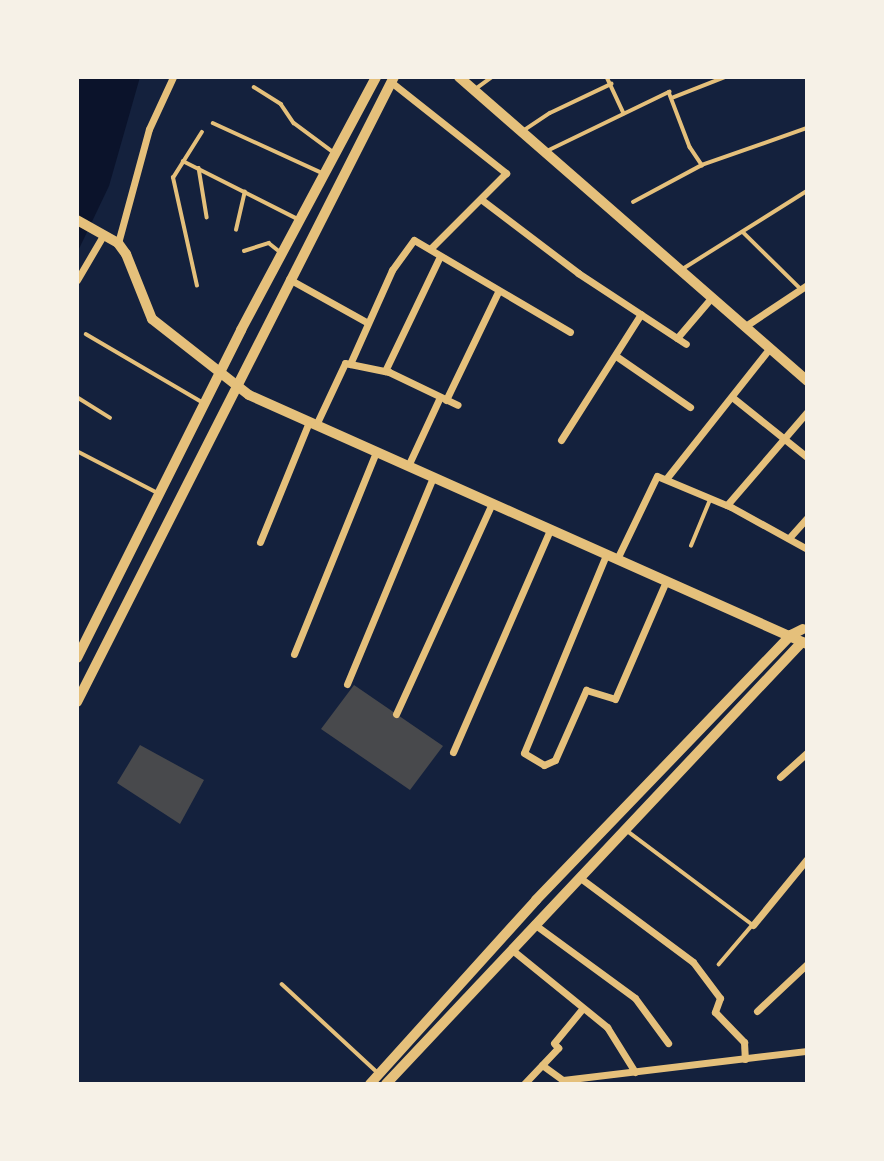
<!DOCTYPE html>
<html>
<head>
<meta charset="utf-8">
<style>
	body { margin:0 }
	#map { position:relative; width:884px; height:1161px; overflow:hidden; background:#14213d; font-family:Rubik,sans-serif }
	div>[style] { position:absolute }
	.water>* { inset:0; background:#0b132b }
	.building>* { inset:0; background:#48494c }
	.service>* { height:3.5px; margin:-1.75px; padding:0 1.75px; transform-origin:1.75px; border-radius:1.75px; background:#e5c07b }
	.minor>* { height:7px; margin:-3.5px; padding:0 3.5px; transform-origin:3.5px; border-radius:3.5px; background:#e5c07b }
	.tertiary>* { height:10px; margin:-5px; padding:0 5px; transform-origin:5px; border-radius:5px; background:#e5c07b }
	.secondary>* { height:10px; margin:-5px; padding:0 5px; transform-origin:5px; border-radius:5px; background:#e5c07b }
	span { translate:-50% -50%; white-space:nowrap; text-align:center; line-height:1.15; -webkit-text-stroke:5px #f6f1e7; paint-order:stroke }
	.frame { position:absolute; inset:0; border:79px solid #f6f1e7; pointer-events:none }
</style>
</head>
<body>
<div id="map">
	<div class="water">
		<div style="clip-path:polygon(77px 77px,140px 77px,109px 186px,77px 253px)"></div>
	</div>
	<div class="building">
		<div style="clip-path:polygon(354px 685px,443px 746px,410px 790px,321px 729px)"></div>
		<div style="clip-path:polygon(140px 745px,204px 780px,180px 824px,117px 783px)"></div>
	</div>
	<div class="service">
		<div style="left:607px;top:77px;width:40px;rotate:65deg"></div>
		<div style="left:254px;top:87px;width:32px;rotate:32deg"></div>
		<div style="left:281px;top:104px;width:23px;rotate:56deg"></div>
		<div style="left:294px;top:123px;width:49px;rotate:36.6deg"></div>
		<div style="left:477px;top:88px;width:19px;rotate:-36deg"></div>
		<div style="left:672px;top:98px;width:57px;rotate:-21.6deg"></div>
		<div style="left:213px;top:123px;width:120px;rotate:24.6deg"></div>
		<div style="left:523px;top:131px;width:32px;rotate:-34deg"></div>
		<div style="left:550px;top:113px;width:68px;rotate:-25.4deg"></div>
		<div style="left:547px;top:151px;width:136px;rotate:-25.8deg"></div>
		<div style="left:669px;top:92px;width:59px;rotate:69.1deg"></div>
		<div style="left:690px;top:147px;width:22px;rotate:56deg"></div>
		<div style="left:183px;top:161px;width:129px;rotate:26.8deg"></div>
		<div style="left:199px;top:168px;width:50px;rotate:80.7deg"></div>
		<div style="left:633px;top:202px;width:78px;rotate:-28.2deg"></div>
		<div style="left:702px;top:165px;width:111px;rotate:-19.4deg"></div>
		<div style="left:236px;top:230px;width:39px;rotate:-77deg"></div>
		<div style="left:743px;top:232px;width:81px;rotate:44.5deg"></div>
		<div style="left:244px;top:251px;width:26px;rotate:-18deg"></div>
		<div style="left:269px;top:243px;width:14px;rotate:39deg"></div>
		<div style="left:681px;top:270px;width:149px;rotate:-32.1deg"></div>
		<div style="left:197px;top:286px;width:111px;rotate:-102.5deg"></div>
		<div style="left:173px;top:178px;width:54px;rotate:-57.8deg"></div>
		<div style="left:86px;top:334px;width:134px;rotate:30.4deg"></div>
		<div style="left:77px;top:397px;width:39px;rotate:32deg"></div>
		<div style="left:77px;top:451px;width:89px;rotate:27.4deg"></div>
		<div style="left:691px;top:546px;width:50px;rotate:-67.6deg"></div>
		<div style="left:626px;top:830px;width:159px;rotate:36.8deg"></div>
		<div style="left:753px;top:925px;width:52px;rotate:130.4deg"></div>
		<div style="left:282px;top:984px;width:131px;rotate:42.8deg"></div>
	</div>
	<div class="minor">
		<div style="left:391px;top:82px;width:147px;rotate:38.4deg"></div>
		<div style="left:506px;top:173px;width:107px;rotate:135deg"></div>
		<div style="left:482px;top:200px;width:121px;rotate:37.2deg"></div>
		<div style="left:578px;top:273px;width:129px;rotate:33.3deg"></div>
		<div style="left:118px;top:243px;width:118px;rotate:-74.8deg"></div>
		<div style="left:149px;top:129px;width:57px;rotate:-65.2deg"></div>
		<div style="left:289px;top:279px;width:90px;rotate:29.1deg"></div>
		<div style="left:77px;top:280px;width:53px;rotate:-59.6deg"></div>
		<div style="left:744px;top:327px;width:76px;rotate:-33.7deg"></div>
		<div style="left:677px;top:338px;width:52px;rotate:-49.6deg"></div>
		<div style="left:616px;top:356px;width:90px;rotate:34.6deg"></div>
		<div style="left:350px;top:364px;width:103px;rotate:-65.9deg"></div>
		<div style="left:392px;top:270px;width:37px;rotate:-54deg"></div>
		<div style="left:414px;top:240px;width:181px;rotate:30.5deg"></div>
		<div style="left:385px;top:371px;width:127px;rotate:-64.4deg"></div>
		<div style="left:732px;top:397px;width:96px;rotate:38.7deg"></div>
		<div style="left:446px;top:400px;width:120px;rotate:-64.3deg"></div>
		<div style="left:316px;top:425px;width:68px;rotate:-64.9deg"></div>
		<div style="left:345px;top:363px;width:45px;rotate:11.6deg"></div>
		<div style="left:389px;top:372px;width:76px;rotate:25.6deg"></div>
		<div style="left:561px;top:440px;width:149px;rotate:-57.6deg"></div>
		<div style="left:408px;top:466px;width:76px;rotate:-65.1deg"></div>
		<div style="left:666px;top:479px;width:166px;rotate:-51.6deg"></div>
		<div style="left:727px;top:505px;width:123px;rotate:-49.3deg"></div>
		<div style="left:789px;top:538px;width:27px;rotate:-48deg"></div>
		<div style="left:260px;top:542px;width:130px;rotate:-67.8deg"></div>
		<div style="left:606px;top:555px;width:214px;rotate:112.5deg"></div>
		<div style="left:524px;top:753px;width:23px;rotate:31deg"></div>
		<div style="left:544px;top:765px;width:12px;rotate:-24deg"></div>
		<div style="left:555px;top:760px;width:77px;rotate:-66.1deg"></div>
		<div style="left:586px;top:690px;width:30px;rotate:17deg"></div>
		<div style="left:615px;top:699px;width:129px;rotate:-66.6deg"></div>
		<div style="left:617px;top:559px;width:92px;rotate:-64.3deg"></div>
		<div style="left:657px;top:476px;width:80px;rotate:22.7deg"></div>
		<div style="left:731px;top:507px;width:87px;rotate:28.9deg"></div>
		<div style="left:294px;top:654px;width:218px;rotate:-67.9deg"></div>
		<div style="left:347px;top:684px;width:224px;rotate:-67.4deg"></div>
		<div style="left:396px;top:714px;width:232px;rotate:-65.5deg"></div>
		<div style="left:453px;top:752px;width:242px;rotate:-66.4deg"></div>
		<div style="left:780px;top:777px;width:36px;rotate:-42deg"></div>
		<div style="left:579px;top:877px;width:142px;rotate:36.7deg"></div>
		<div style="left:693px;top:962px;width:45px;rotate:53.1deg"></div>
		<div style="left:720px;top:998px;width:15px;rotate:110deg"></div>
		<div style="left:715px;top:1012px;width:42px;rotate:46deg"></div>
		<div style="left:744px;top:1042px;width:17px;rotate:87deg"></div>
		<div style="left:534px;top:924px;width:125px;rotate:36.2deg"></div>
		<div style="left:635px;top:998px;width:56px;rotate:53.7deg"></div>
		<div style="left:753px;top:925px;width:85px;rotate:-50.7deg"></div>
		<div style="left:511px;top:949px;width:124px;rotate:39.1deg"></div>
		<div style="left:607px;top:1027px;width:53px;rotate:58.1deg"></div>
		<div style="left:757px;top:1011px;width:69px;rotate:-43.2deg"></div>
		<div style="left:542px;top:1065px;width:26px;rotate:36deg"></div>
		<div style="left:563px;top:1080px;width:246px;rotate:-6.8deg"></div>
		<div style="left:524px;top:1084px;width:50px;rotate:-46.6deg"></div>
		<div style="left:558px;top:1048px;width:6px;rotate:-129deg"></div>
		<div style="left:554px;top:1043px;width:45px;rotate:-50.4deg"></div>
	</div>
	<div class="tertiary">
		<div style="left:459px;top:77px;width:462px;rotate:41.1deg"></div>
		<div style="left:77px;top:220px;width:47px;rotate:29.3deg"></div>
		<div style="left:118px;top:243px;width:14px;rotate:54deg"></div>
		<div style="left:126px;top:254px;width:70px;rotate:68.2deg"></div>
		<div style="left:152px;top:319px;width:123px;rotate:38.1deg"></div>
		<div style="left:249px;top:395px;width:611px;rotate:24.05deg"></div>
		<div style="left:370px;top:1084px;width:248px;rotate:-47.9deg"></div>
		<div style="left:536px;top:900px;width:368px;rotate:-46.1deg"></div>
		<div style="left:791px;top:635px;width:13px;rotate:-27deg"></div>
		<div style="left:386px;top:1084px;width:607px;rotate:-46.74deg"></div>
	</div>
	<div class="secondary">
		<div style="left:77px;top:658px;width:367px;rotate:-63.4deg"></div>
		<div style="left:241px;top:330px;width:287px;rotate:-61.9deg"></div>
		<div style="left:77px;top:702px;width:701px;rotate:-63.11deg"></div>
	</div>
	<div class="frame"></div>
</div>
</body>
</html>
